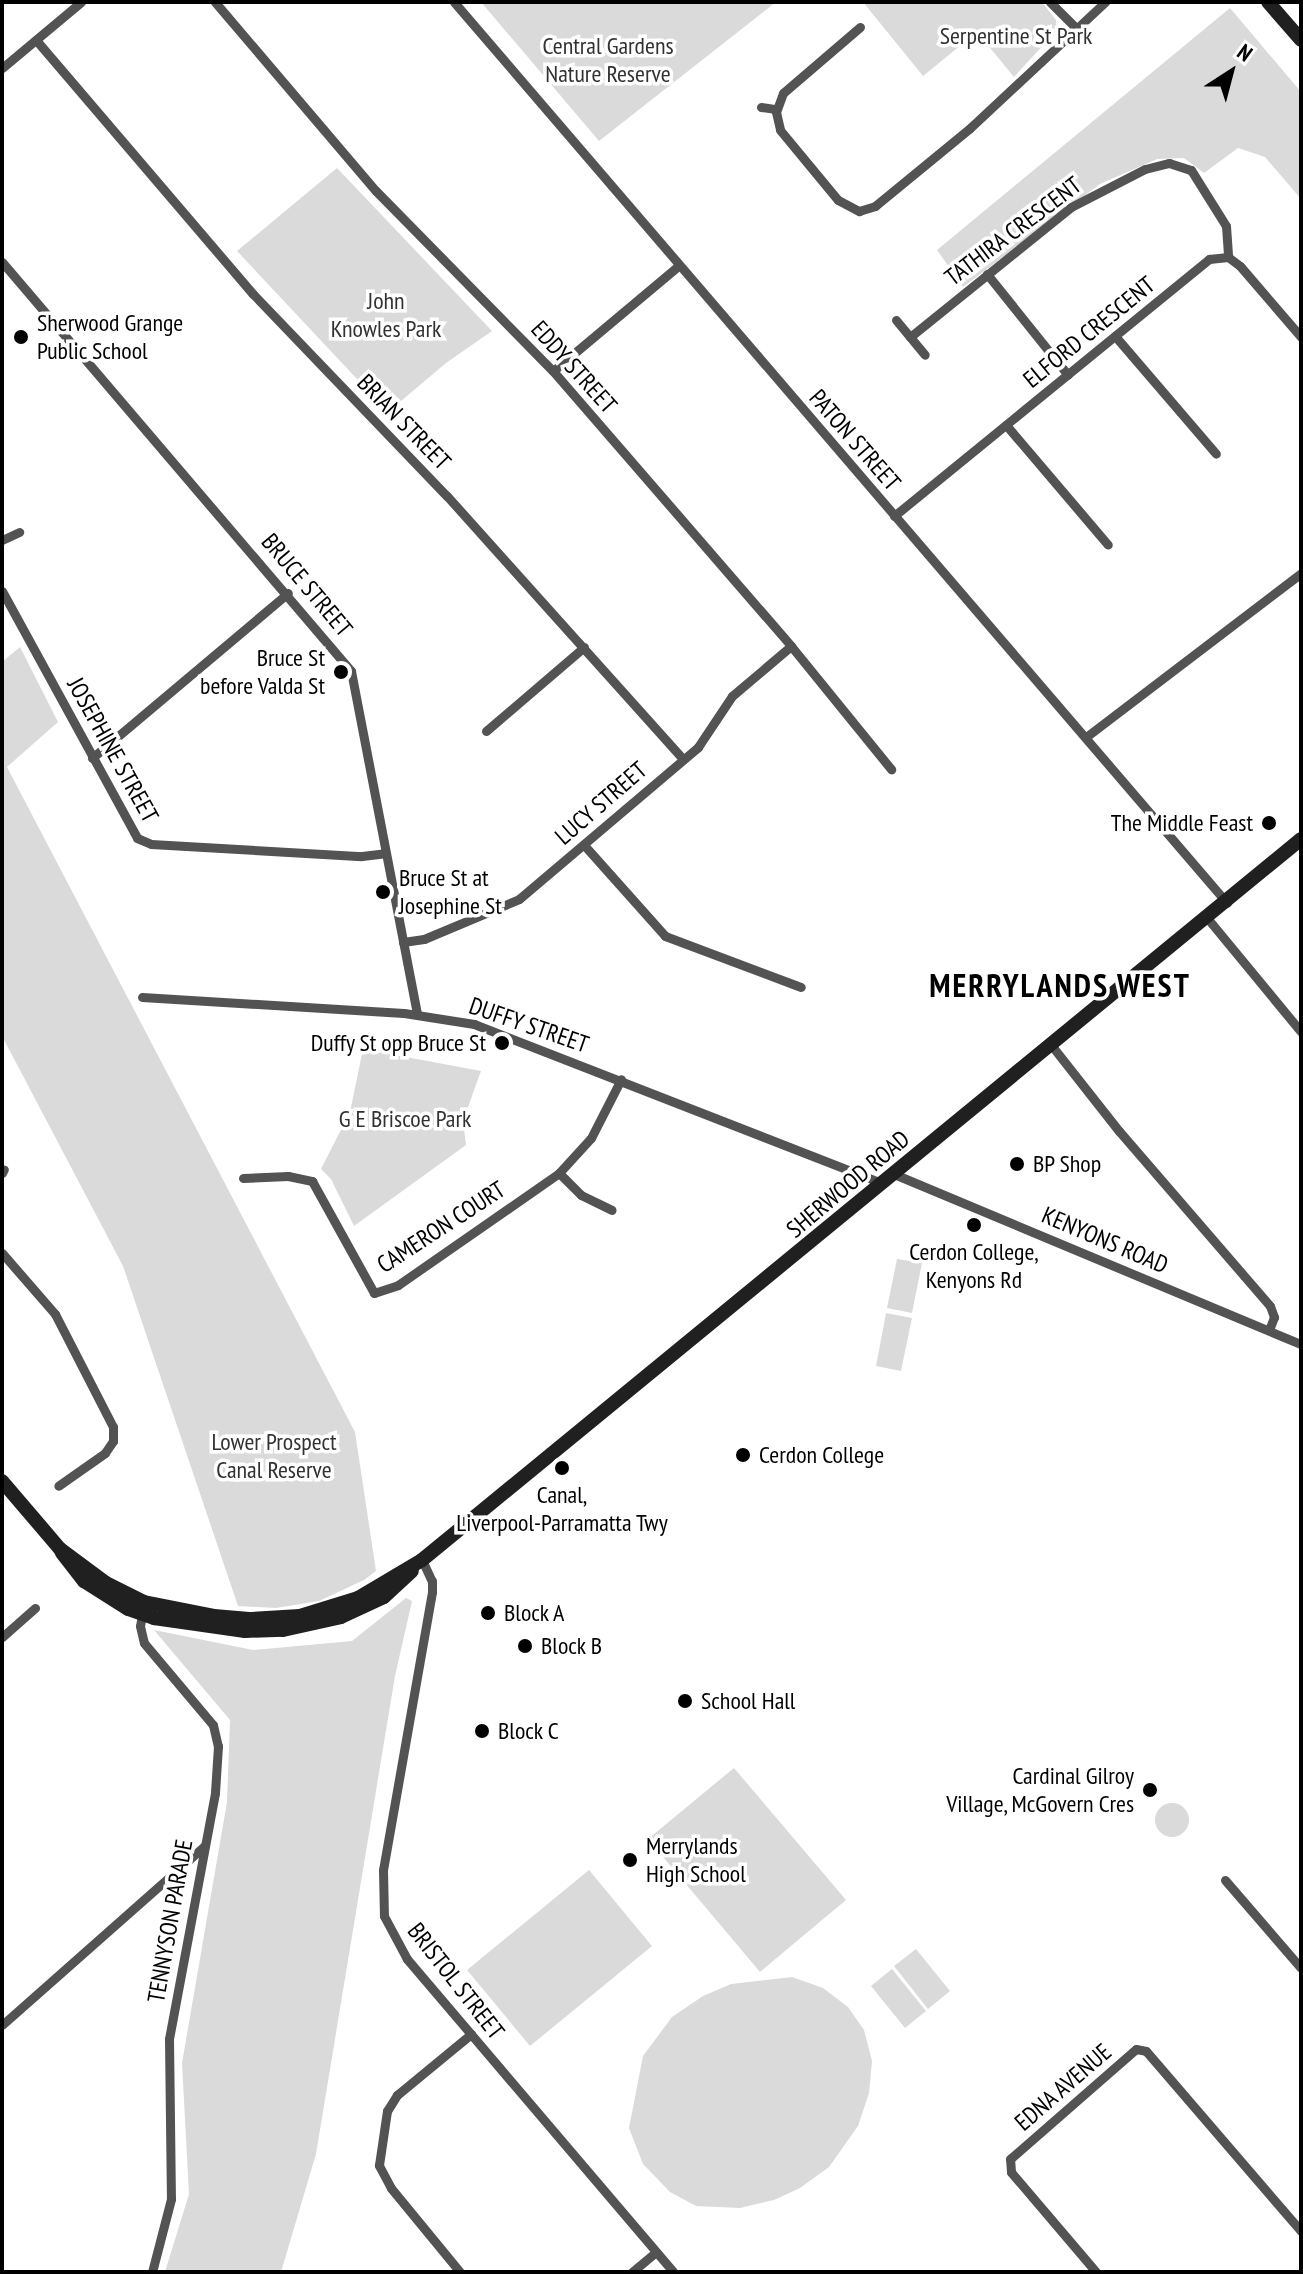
<!DOCTYPE html>
<html>
<head>
<meta charset="utf-8">
<style>
	body { margin:0 }
	#map { position:relative; width:1303px; height:2274px; overflow:hidden; background:#fff; font-family:"PT Sans Narrow",sans-serif }
	div>[style] { position:absolute }
	.green>* { inset:0; background:#dadada }
	.round { border-radius:50% }
	.street>* { height:9px; margin:-4.5px; padding:0 4.5px; transform-origin:4.5px; border-radius:4.5px; background:#535353 }
	.secondary>* { height:14px; margin:-7px; padding:0 7px; transform-origin:7px; border-radius:7px; background:#202020 }
	.dots>* { width:22px; height:22px; translate:-50% -50%; box-sizing:border-box; border:4px solid #fff; border-radius:50% }
	span { translate:-50% -50%; white-space:nowrap; text-align:center; line-height:1.15; -webkit-text-stroke:7px #fff; paint-order:stroke }
	.park-label { font-size:24px; color:#313131 }
	.street-label { font-size:24px; color:#000 }
	.poi-label { font-size:24px; color:#000 }
	.left { translate:0 -50%; text-align:left }
	.right { translate:-100% -50%; text-align:right }
	.district-label { font-size:32px; color:#000; font-weight:700; letter-spacing:2px }
	.frame { position:absolute; inset:0; border:4px solid #000; pointer-events:none }
	.north { position:absolute; left:1191px; top:32px; width:80px; height:80px; -webkit-text-stroke:6px #fff; paint-order:stroke; rotate:36deg; font-size:22px; font-weight:700; line-height:32px; text-align:center; color:#000 }
	.north::after { content:''; display:block; margin:auto; width:28px; height:36px; background:#000; clip-path:polygon(50% 0,100% 100%,50% 72%,0 100%) }
</style>
</head>
<body>
<div id="map">
	<div class="green">
		<div style="clip-path:polygon(481px 2px,776px 2px,599px 141px)"></div>
		<div style="clip-path:polygon(863px 2px,1042px 2px,1056px 20px,1057px 30px,1014px 77px,977px 32px,923px 76px)"></div>
		<div style="clip-path:polygon(1230px 8px,1301px 92px,1301px 199px,1265px 157px,1238px 148px,1204px 173px,1184px 158px,1157px 159px,1100px 184px,963px 287px,937px 250px)"></div>
		<div style="clip-path:polygon(337px 168px,492px 331px,446px 363px,388px 412px,237px 251px)"></div>
		<div style="clip-path:polygon(20px 647px,58px 722px,7px 767px,355px 1432px,376px 1571px,364px 1580px,319px 1601px,276px 1608px,238px 1606px,123px 1266px,2px 1036px,2px 662px)"></div>
		<div style="clip-path:polygon(363px 1049px,481px 1071px,463px 1121px,466px 1145px,354px 1226px,331px 1179px,321px 1169px,350px 1112px)"></div>
		<div style="clip-path:polygon(897px 1259px,922px 1263px,912px 1313px,887px 1308px)"></div>
		<div style="clip-path:polygon(886px 1313px,912px 1318px,901px 1371px,876px 1366px)"></div>
		<div style="clip-path:polygon(406px 1598px,412px 1601px,395px 1676px,316px 2154px,281px 2272px,165px 2272px,189px 2194px,182px 2063px,227px 1802px,230px 1720px,154px 1630px,253px 1650px,352px 1641px)"></div>
		<div style="clip-path:polygon(734px 1768px,846px 1900px,760px 1972px,648px 1839px)"></div>
		<div class="round" style="left:1155px;top:1803px;width:34px;height:34px"></div>
		<div style="clip-path:polygon(589px 1870px,652px 1946px,530px 2046px,467px 1970px)"></div>
		<div style="clip-path:polygon(916px 1949px,950px 1991px,928px 2009px,894px 1966px)"></div>
		<div style="clip-path:polygon(892px 1969px,926px 2011px,905px 2028px,871px 1986px)"></div>
		<div style="clip-path:polygon(792px 1977px,823px 1988px,848px 2007px,864px 2030px,872px 2061px,869px 2093px,858px 2126px,829px 2167px,800px 2188px,774px 2200px,740px 2208px,696px 2206px,670px 2192px,643px 2164px,629px 2128px,643px 2056px,672px 2017px,703px 1996px,731px 1984px)"></div>
	</div>
	<div class="street">
		<div style="left:215px;top:2px;width:248px;rotate:49.6deg"></div>
		<div style="left:376px;top:191px;width:252px;rotate:45.5deg"></div>
		<div style="left:553px;top:371px;width:364px;rotate:49.1deg"></div>
		<div style="left:791px;top:646px;width:159px;rotate:50.9deg"></div>
		<div style="left:454px;top:2px;width:1187px;rotate:49.37deg"></div>
		<div style="left:1050px;top:2px;width:35px;rotate:45deg"></div>
		<div style="left:860px;top:27px;width:101px;rotate:139.4deg"></div>
		<div style="left:783px;top:93px;width:20px;rotate:110deg"></div>
		<div style="left:776px;top:112px;width:18px;rotate:77deg"></div>
		<div style="left:780px;top:130px;width:91px;rotate:50.4deg"></div>
		<div style="left:838px;top:200px;width:24px;rotate:28deg"></div>
		<div style="left:859px;top:211px;width:17px;rotate:-17deg"></div>
		<div style="left:875px;top:206px;width:123px;rotate:-39.4deg"></div>
		<div style="left:970px;top:128px;width:185px;rotate:-43deg"></div>
		<div style="left:36px;top:40px;width:334px;rotate:49.5deg"></div>
		<div style="left:253px;top:294px;width:280px;rotate:46.2deg"></div>
		<div style="left:447px;top:496px;width:353px;rotate:48.1deg"></div>
		<div style="left:2px;top:68px;width:103px;rotate:-39.9deg"></div>
		<div style="left:761px;top:107px;width:15px;rotate:8deg"></div>
		<div style="left:2px;top:262px;width:538px;rotate:49.53deg"></div>
		<div style="left:351px;top:671px;width:350px;rotate:79.1deg"></div>
		<div style="left:987px;top:274px;width:129px;rotate:51.3deg"></div>
		<div style="left:896px;top:320px;width:45px;rotate:50.4deg"></div>
		<div style="left:1115px;top:336px;width:155px;rotate:49.4deg"></div>
		<div style="left:910px;top:337px;width:207px;rotate:-38.9deg"></div>
		<div style="left:1071px;top:207px;width:83px;rotate:-27.2deg"></div>
		<div style="left:1145px;top:169px;width:25px;rotate:-14deg"></div>
		<div style="left:1169px;top:163px;width:23px;rotate:18deg"></div>
		<div style="left:1191px;top:170px;width:66px;rotate:58deg"></div>
		<div style="left:1226px;top:226px;width:31px;rotate:86deg"></div>
		<div style="left:553px;top:371px;width:163px;rotate:-40deg"></div>
		<div style="left:1006px;top:425px;width:157px;rotate:49.6deg"></div>
		<div style="left:894px;top:516px;width:407px;rotate:-39.2deg"></div>
		<div style="left:1209px;top:259px;width:19px;rotate:-6deg"></div>
		<div style="left:1228px;top:257px;width:15px;rotate:37deg"></div>
		<div style="left:1240px;top:266px;width:94px;rotate:49.3deg"></div>
		<div style="left:2px;top:540px;width:19px;rotate:-25deg"></div>
		<div style="left:2px;top:591px;width:281px;rotate:61.3deg"></div>
		<div style="left:137px;top:838px;width:15px;rotate:23deg"></div>
		<div style="left:151px;top:844px;width:211px;rotate:3.3deg"></div>
		<div style="left:362px;top:856px;width:23px;rotate:-7deg"></div>
		<div style="left:486px;top:731px;width:129px;rotate:-40.6deg"></div>
		<div style="left:1086px;top:737px;width:270px;rotate:-37.3deg"></div>
		<div style="left:92px;top:758px;width:256px;rotate:-40.1deg"></div>
		<div style="left:584px;top:845px;width:122px;rotate:48.3deg"></div>
		<div style="left:665px;top:936px;width:145px;rotate:20.6deg"></div>
		<div style="left:1208px;top:919px;width:146px;rotate:50.5deg"></div>
		<div style="left:403px;top:942px;width:21px;rotate:-8deg"></div>
		<div style="left:424px;top:939px;width:103px;rotate:-22.8deg"></div>
		<div style="left:519px;top:899px;width:235px;rotate:-40.3deg"></div>
		<div style="left:698px;top:747px;width:61px;rotate:-56.3deg"></div>
		<div style="left:732px;top:696px;width:77px;rotate:-40.3deg"></div>
		<div style="left:142px;top:997px;width:262px;rotate:3.5deg"></div>
		<div style="left:404px;top:1013px;width:71px;rotate:8.9deg"></div>
		<div style="left:474px;top:1024px;width:438px;rotate:21.3deg"></div>
		<div style="left:1052px;top:1046px;width:108px;rotate:51.8deg"></div>
		<div style="left:1119px;top:1131px;width:231px;rotate:49.2deg"></div>
		<div style="left:1270px;top:1306px;width:12px;rotate:70deg"></div>
		<div style="left:1274px;top:1317px;width:14px;rotate:111deg"></div>
		<div style="left:2px;top:1173px;width:4px;rotate:-63deg"></div>
		<div style="left:559px;top:1173px;width:31px;rotate:45deg"></div>
		<div style="left:581px;top:1195px;width:34px;rotate:26deg"></div>
		<div style="left:894px;top:1174px;width:441px;rotate:22.7deg"></div>
		<div style="left:243px;top:1178px;width:45px;rotate:-2.5deg"></div>
		<div style="left:288px;top:1176px;width:25px;rotate:12deg"></div>
		<div style="left:312px;top:1181px;width:128px;rotate:61deg"></div>
		<div style="left:374px;top:1293px;width:25px;rotate:-18deg"></div>
		<div style="left:398px;top:1285px;width:196px;rotate:-34.8deg"></div>
		<div style="left:559px;top:1173px;width:47px;rotate:-47.6deg"></div>
		<div style="left:591px;top:1138px;width:66px;rotate:-63deg"></div>
		<div style="left:2px;top:1253px;width:81px;rotate:49deg"></div>
		<div style="left:55px;top:1314px;width:127px;rotate:62.8deg"></div>
		<div style="left:113px;top:1427px;width:14px;rotate:90deg"></div>
		<div style="left:113px;top:1441px;width:14px;rotate:124deg"></div>
		<div style="left:105px;top:1453px;width:57px;rotate:144.9deg"></div>
		<div style="left:422px;top:1560px;width:23px;rotate:65deg"></div>
		<div style="left:432px;top:1581px;width:11px;rotate:90deg"></div>
		<div style="left:432px;top:1592px;width:282px;rotate:100deg"></div>
		<div style="left:383px;top:1870px;width:46px;rotate:88.8deg"></div>
		<div style="left:384px;top:1916px;width:49px;rotate:61.9deg"></div>
		<div style="left:407px;top:1959px;width:411px;rotate:49.6deg"></div>
		<div style="left:143px;top:1609px;width:17px;rotate:100deg"></div>
		<div style="left:140px;top:1626px;width:17px;rotate:77deg"></div>
		<div style="left:144px;top:1643px;width:107px;rotate:49.9deg"></div>
		<div style="left:213px;top:1725px;width:22px;rotate:77deg"></div>
		<div style="left:218px;top:1746px;width:47px;rotate:93.7deg"></div>
		<div style="left:215px;top:1793px;width:250px;rotate:100.6deg"></div>
		<div style="left:169px;top:2039px;width:160px;rotate:89.3deg"></div>
		<div style="left:171px;top:2199px;width:75px;rotate:104.6deg"></div>
		<div style="left:2px;top:1637px;width:44px;rotate:-41.3deg"></div>
		<div style="left:1225px;top:1880px;width:116px;rotate:49.2deg"></div>
		<div style="left:2px;top:2025px;width:270px;rotate:-41.5deg"></div>
		<div style="left:460px;top:2272px;width:109px;rotate:-129.4deg"></div>
		<div style="left:391px;top:2188px;width:26px;rotate:-118deg"></div>
		<div style="left:379px;top:2165px;width:55px;rotate:-81.6deg"></div>
		<div style="left:387px;top:2111px;width:19px;rotate:-58deg"></div>
		<div style="left:397px;top:2095px;width:96px;rotate:-39.5deg"></div>
		<div style="left:632px;top:2272px;width:31px;rotate:-40deg"></div>
		<div style="left:1096px;top:2272px;width:131px;rotate:-130.4deg"></div>
		<div style="left:1011px;top:2172px;width:13px;rotate:-94deg"></div>
		<div style="left:1010px;top:2159px;width:167px;rotate:-41.1deg"></div>
		<div style="left:1136px;top:2049px;width:10px;rotate:11deg"></div>
		<div style="left:1146px;top:2051px;width:238px;rotate:49.3deg"></div>
	</div>
	<div class="secondary">
		<div style="left:1268px;top:2px;width:50px;rotate:49deg"></div>
		<div style="left:2px;top:1481px;width:89px;rotate:49.5deg"></div>
		<div style="left:60px;top:1549px;width:57px;rotate:36.5deg"></div>
		<div style="left:106px;top:1583px;width:42px;rotate:26.6deg"></div>
		<div style="left:144px;top:1602px;width:71px;rotate:11.3deg"></div>
		<div style="left:214px;top:1616px;width:38px;rotate:5deg"></div>
		<div style="left:252px;top:1619px;width:48px;rotate:-3.6deg"></div>
		<div style="left:300px;top:1616px;width:61px;rotate:-17.2deg"></div>
		<div style="left:358px;top:1598px;width:74px;rotate:-30.7deg"></div>
		<div style="left:422px;top:1560px;width:1137px;rotate:-39.36deg"></div>
		<div style="left:62px;top:1553px;width:36px;rotate:52deg"></div>
		<div style="left:84px;top:1581px;width:52px;rotate:32.5deg"></div>
		<div style="left:128px;top:1609px;width:28px;rotate:19deg"></div>
		<div style="left:154px;top:1618px;width:92px;rotate:8.1deg"></div>
		<div style="left:245px;top:1631px;width:38px;rotate:-2deg"></div>
		<div style="left:283px;top:1630px;width:59px;rotate:-12.6deg"></div>
		<div style="left:341px;top:1617px;width:47px;rotate:-24.9deg"></div>
		<div style="left:384px;top:1597px;width:38px;rotate:-43deg"></div>
	</div>
	<div class="dots">
		<div style="left:21px;top:337px;background:#000"></div>
		<div style="left:341px;top:672px;background:#000"></div>
		<div style="left:1269px;top:823px;background:#000"></div>
		<div style="left:383px;top:892px;background:#000"></div>
		<div style="left:502px;top:1043px;background:#000"></div>
		<div style="left:1017px;top:1164px;background:#000"></div>
		<div style="left:974px;top:1225px;background:#000"></div>
		<div style="left:743px;top:1455px;background:#000"></div>
		<div style="left:562px;top:1468px;background:#000"></div>
		<div style="left:488px;top:1613px;background:#000"></div>
		<div style="left:525px;top:1646px;background:#000"></div>
		<div style="left:685px;top:1701px;background:#000"></div>
		<div style="left:482px;top:1731px;background:#000"></div>
		<div style="left:1150px;top:1790px;background:#000"></div>
		<div style="left:630px;top:1860px;background:#000"></div>
	</div>
	<div class="park-label">
		<span style="left:1016px;top:36px">Serpentine St Park</span>
		<span style="left:608px;top:60px">Central Gardens<br>Nature Reserve</span>
		<span style="left:386px;top:315px">John<br>Knowles Park</span>
		<span style="left:405px;top:1119px">G E Briscoe Park</span>
		<span style="left:274px;top:1456px">Lower Prospect<br>Canal Reserve</span>
	</div>
	<div class="street-label">
		<span style="left:1013px;top:231px;rotate:-37deg">TATHIRA CRESCENT</span>
		<span style="left:1089px;top:332px;rotate:-39deg">ELFORD CRESCENT</span>
		<span style="left:574px;top:367px;rotate:48deg">EDDY STREET</span>
		<span style="left:404px;top:422px;rotate:46deg">BRIAN STREET</span>
		<span style="left:855px;top:440px;rotate:49deg">PATON STREET</span>
		<span style="left:307px;top:585px;rotate:50deg">BRUCE STREET</span>
		<span style="left:113px;top:750px;rotate:61deg">JOSEPHINE STREET</span>
		<span style="left:601px;top:803px;rotate:-41deg">LUCY STREET</span>
		<span style="left:529px;top:1025px;rotate:19deg">DUFFY STREET</span>
		<span style="left:848px;top:1184px;rotate:-40deg">SHERWOOD ROAD</span>
		<span style="left:441px;top:1227px;rotate:-33deg">CAMERON COURT</span>
		<span style="left:1105px;top:1240px;rotate:23deg">KENYONS ROAD</span>
		<span style="left:170px;top:1921px;rotate:-80deg">TENNYSON PARADE</span>
		<span style="left:456px;top:1981px;rotate:52deg">BRISTOL STREET</span>
		<span style="left:1063px;top:2087px;rotate:-41deg">EDNA AVENUE</span>
	</div>
	<div class="poi-label">
		<span class="left" style="left:37px;top:337px">Sherwood Grange<br>Public School</span>
		<span class="right" style="left:325px;top:672px">Bruce St<br>before Valda St</span>
		<span class="right" style="left:1253px;top:823px">The Middle Feast</span>
		<span class="left" style="left:399px;top:892px">Bruce St at<br>Josephine St</span>
		<span class="right" style="left:486px;top:1043px">Duffy St opp Bruce St</span>
		<span class="left" style="left:1033px;top:1164px">BP Shop</span>
		<span style="left:974px;top:1266px">Cerdon College,<br>Kenyons Rd</span>
		<span class="left" style="left:759px;top:1455px">Cerdon College</span>
		<span style="left:562px;top:1509px">Canal,<br>Liverpool-Parramatta Twy</span>
		<span class="left" style="left:504px;top:1613px">Block A</span>
		<span class="left" style="left:541px;top:1646px">Block B</span>
		<span class="left" style="left:701px;top:1701px">School Hall</span>
		<span class="left" style="left:498px;top:1731px">Block C</span>
		<span class="right" style="left:1134px;top:1790px">Cardinal Gilroy<br>Village, McGovern Cres</span>
		<span class="left" style="left:646px;top:1860px">Merrylands<br>High School</span>
	</div>
	<div class="district-label">
		<span style="left:1060px;top:985px">MERRYLANDS WEST</span>
	</div>
	<div class="frame"></div>
	<div class="north">N</div>
</div>
</body>
</html>
